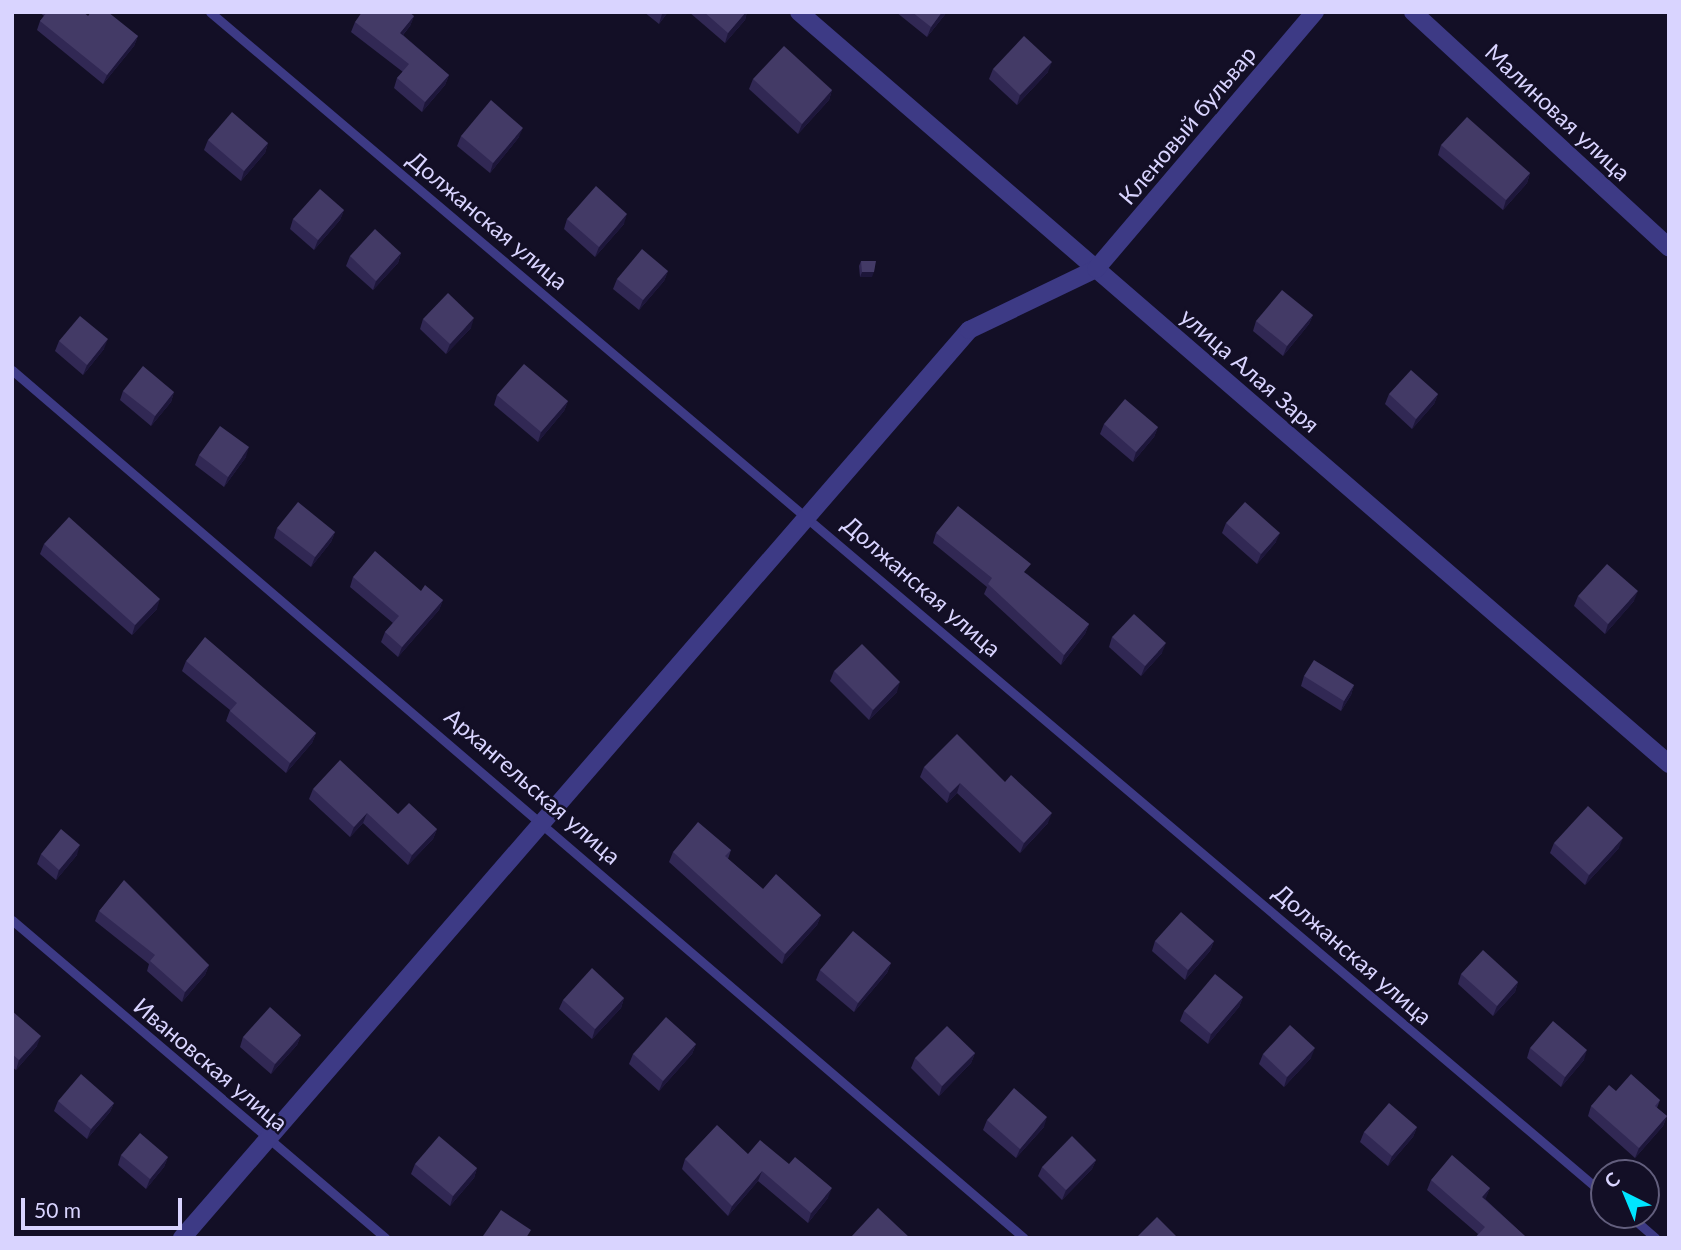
<!DOCTYPE html>
<html>
<head>
<meta charset="utf-8">
<style>
	body { margin:0 }
	#map { position:relative; width:1681px; height:1250px; overflow:hidden; background:#130f26; font-family:Lato,sans-serif }
	div>[style] { position:absolute }
	.service>* { height:9px; margin:-4.5px; padding:0 4.5px; transform-origin:4.5px; border-radius:4.5px; background:#3d3a85 }
	.minor>* { height:18px; margin:-9px; padding:0 9px; transform-origin:9px; border-radius:9px; background:#3d3a85 }
	.wall>* { inset:0; background:#312854 }
	.shaded-wall>* { inset:0; background:#1d163a }
	.building>* { inset:0; background:#433a66 }
	span { translate:-50% -50%; white-space:nowrap; text-align:center; line-height:1.15; -webkit-text-stroke:5px #130f26; paint-order:stroke }
	.street-label { font-size:23px; color:#d9d4ff }
	.frame { position:absolute; inset:0; border:14px solid #d9d4ff; pointer-events:none }
	.north { position:absolute; left:1590px; top:1159px; width:70px; height:70px; box-sizing:border-box; background:#130f26; border:2px solid #625e7d; border-radius:50%; rotate:317deg; font-size:19px; font-weight:700; line-height:28px; text-align:center; color:#d9d4ff }
	.north::after { content:''; display:block; margin:auto; width:24px; height:32px; background:#00e5ff; clip-path:polygon(50% 0,100% 100%,50% 72%,0 100%) }
	.scale { position:absolute; left:21px; top:1198px; width:161px; height:32px; box-sizing:border-box; border:4px solid #d9d4ff; border-top:0; padding-left:9px; font-size:21px; line-height:24px; white-space:nowrap; color:#d9d4ff; -webkit-text-stroke:5px #130f26; paint-order:stroke }
</style>
</head>
<body>
<div id="map">
	<div class="service">
		<div style="left:210px;top:12px;width:1828px;rotate:40.3deg"></div>
		<div style="left:12px;top:370px;width:1333px;rotate:40.62deg"></div>
		<div style="left:12px;top:920px;width:490px;rotate:40.4deg"></div>
		<div style="left:1629px;top:1215px;width:35px;rotate:41deg"></div>
	</div>
	<div class="minor">
		<div style="left:799px;top:12px;width:1150px;rotate:40.84deg"></div>
		<div style="left:1413px;top:12px;width:348px;rotate:42.6deg"></div>
		<div style="left:182px;top:1238px;width:1202px;rotate:-49.08deg"></div>
		<div style="left:969px;top:330px;width:141px;rotate:-25.7deg"></div>
		<div style="left:1096px;top:269px;width:338px;rotate:-49.6deg"></div>
	</div>
	<div class="wall">
		<div style="clip-path:polygon(39px 12px,83px 12px,88px 16px,138px 36px,134px 46px,103px 84px,37px 30px,40px 21px,44px 16px)"></div>
		<div style="clip-path:polygon(644px 12px,668px 12px,659px 24px)"></div>
		<div style="clip-path:polygon(689px 12px,747px 12px,745px 20px,725px 43px)"></div>
		<div style="clip-path:polygon(896px 12px,947px 12px,927px 37px)"></div>
		<div style="clip-path:polygon(414px 16px,410px 26px,403px 35px,449px 75px,445px 85px,422px 112px,394px 88px,397px 78px,403px 72px,351px 32px,355px 22px)"></div>
		<div style="clip-path:polygon(993px 69px,1048px 72px,1017px 105px,989px 79px)"></div>
		<div style="clip-path:polygon(753px 79px,832px 90px,829px 100px,798px 134px,749px 89px)"></div>
		<div style="clip-path:polygon(461px 136px,519px 137px,490px 173px,457px 146px)"></div>
		<div style="clip-path:polygon(208px 140px,268px 143px,265px 153px,241px 181px,204px 150px)"></div>
		<div style="clip-path:polygon(1441px 145px,1530px 173px,1527px 183px,1503px 210px,1438px 155px)"></div>
		<div style="clip-path:polygon(344px 210px,340px 220px,314px 250px,290px 229px,293px 219px)"></div>
		<div style="clip-path:polygon(567px 219px,624px 224px,595px 257px,564px 229px)"></div>
		<div style="clip-path:polygon(401px 253px,398px 263px,373px 290px,346px 266px,350px 256px)"></div>
		<div style="clip-path:polygon(861px 261px,872px 277px,860px 277px,859px 266px)"></div>
		<div style="clip-path:polygon(668px 271px,664px 281px,639px 310px,613px 289px,617px 279px)"></div>
		<div style="clip-path:polygon(1313px 315px,1309px 324px,1283px 356px,1253px 331px,1256px 321px)"></div>
		<div style="clip-path:polygon(423px 319px,471px 328px,446px 354px,420px 329px)"></div>
		<div style="clip-path:polygon(59px 341px,104px 349px,83px 375px,55px 351px)"></div>
		<div style="clip-path:polygon(123px 391px,174px 392px,171px 402px,151px 426px,120px 400px)"></div>
		<div style="clip-path:polygon(1389px 394px,1438px 394px,1434px 404px,1412px 429px,1385px 404px)"></div>
		<div style="clip-path:polygon(497px 395px,568px 401px,564px 411px,538px 442px,494px 405px)"></div>
		<div style="clip-path:polygon(1104px 424px,1158px 427px,1154px 437px,1133px 462px,1100px 434px)"></div>
		<div style="clip-path:polygon(199px 455px,246px 457px,224px 487px,195px 465px)"></div>
		<div style="clip-path:polygon(1226px 523px,1276px 542px,1257px 564px,1222px 533px)"></div>
		<div style="clip-path:polygon(277px 528px,335px 532px,331px 542px,311px 567px,274px 538px)"></div>
		<div style="clip-path:polygon(936px 533px,1027px 574px,1089px 624px,1085px 634px,1061px 665px,984px 594px,987px 587px,933px 543px)"></div>
		<div style="clip-path:polygon(44px 544px,157px 609px,132px 635px,40px 554px)"></div>
		<div style="clip-path:polygon(353px 577px,421px 591px,443px 600px,439px 610px,398px 657px,381px 642px,385px 632px,393px 623px,350px 587px)"></div>
		<div style="clip-path:polygon(1578px 596px,1634px 601px,1605px 634px,1574px 606px)"></div>
		<div style="clip-path:polygon(1112px 637px,1162px 653px,1141px 676px,1109px 647px)"></div>
		<div style="clip-path:polygon(186px 661px,316px 733px,312px 743px,286px 773px,226px 721px,230px 710px,182px 671px)"></div>
		<div style="clip-path:polygon(834px 671px,897px 692px,869px 720px,830px 681px)"></div>
		<div style="clip-path:polygon(1304px 676px,1354px 685px,1351px 695px,1341px 711px,1301px 686px)"></div>
		<div style="clip-path:polygon(924px 767px,1005px 782px,1048px 823px,1020px 853px,957px 793px,947px 803px,920px 777px)"></div>
		<div style="clip-path:polygon(313px 789px,398px 814px,437px 829px,433px 839px,408px 865px,363px 823px,350px 837px,309px 799px)"></div>
		<div style="clip-path:polygon(1554px 843px,1619px 848px,1585px 885px,1550px 853px)"></div>
		<div style="clip-path:polygon(731px 850px,728px 859px,763px 889px,821px 915px,817px 925px,782px 964px,669px 862px,673px 852px)"></div>
		<div style="clip-path:polygon(41px 854px,77px 855px,56px 880px,37px 864px)"></div>
		<div style="clip-path:polygon(99px 911px,209px 965px,205px 975px,182px 1002px,147px 971px,149px 964px,95px 921px)"></div>
		<div style="clip-path:polygon(1155px 941px,1214px 941px,1210px 951px,1185px 980px,1152px 951px)"></div>
		<div style="clip-path:polygon(891px 963px,887px 973px,854px 1012px,816px 980px,820px 970px)"></div>
		<div style="clip-path:polygon(1461px 974px,1518px 982px,1515px 992px,1493px 1016px,1458px 984px)"></div>
		<div style="clip-path:polygon(1243px 997px,1239px 1007px,1208px 1044px,1180px 1021px,1184px 1011px)"></div>
		<div style="clip-path:polygon(624px 998px,621px 1008px,592px 1039px,559px 1009px,563px 1000px)"></div>
		<div style="clip-path:polygon(12px 1011px,37px 1046px,16px 1070px,12px 1067px)"></div>
		<div style="clip-path:polygon(301px 1035px,297px 1045px,271px 1074px,240px 1047px,243px 1037px)"></div>
		<div style="clip-path:polygon(696px 1044px,692px 1054px,659px 1091px,629px 1064px,633px 1054px)"></div>
		<div style="clip-path:polygon(1530px 1048px,1584px 1060px,1561px 1087px,1527px 1058px)"></div>
		<div style="clip-path:polygon(975px 1053px,971px 1063px,939px 1096px,911px 1068px,915px 1058px)"></div>
		<div style="clip-path:polygon(1263px 1054px,1311px 1058px,1284px 1087px,1259px 1064px)"></div>
		<div style="clip-path:polygon(1616px 1091px,1660px 1100px,1657px 1108px,1667px 1116px,1663px 1126px,1635px 1158px,1588px 1116px,1591px 1106px)"></div>
		<div style="clip-path:polygon(58px 1101px,114px 1103px,110px 1112px,87px 1139px,54px 1111px)"></div>
		<div style="clip-path:polygon(987px 1120px,1044px 1127px,1016px 1158px,983px 1130px)"></div>
		<div style="clip-path:polygon(1417px 1127px,1413px 1137px,1388px 1166px,1360px 1142px,1364px 1132px)"></div>
		<div style="clip-path:polygon(748px 1154px,828px 1198px,808px 1223px,758px 1181px,728px 1216px,682px 1169px,685px 1159px)"></div>
		<div style="clip-path:polygon(121px 1155px,168px 1157px,164px 1167px,146px 1189px,118px 1165px)"></div>
		<div style="clip-path:polygon(1096px 1160px,1092px 1169px,1062px 1200px,1038px 1176px,1042px 1167px)"></div>
		<div style="clip-path:polygon(415px 1164px,477px 1168px,474px 1178px,450px 1206px,411px 1174px)"></div>
		<div style="clip-path:polygon(1431px 1180px,1490px 1188px,1485px 1199px,1527px 1238px,1475px 1238px,1478px 1234px,1427px 1190px)"></div>
	</div>
	<div class="shaded-wall">
		<div style="clip-path:polygon(664px 12px,668px 12px,659px 24px,662px 14px)"></div>
		<div style="clip-path:polygon(746px 12px,747px 12px,745px 20px,725px 43px,728px 33px)"></div>
		<div style="clip-path:polygon(942px 12px,947px 12px,927px 37px,931px 27px)"></div>
		<div style="clip-path:polygon(414px 16px,410px 26px,396px 43px,400px 33px)"></div>
		<div style="clip-path:polygon(138px 36px,134px 46px,103px 84px,107px 75px)"></div>
		<div style="clip-path:polygon(1052px 62px,1048px 72px,1017px 105px,1020px 95px)"></div>
		<div style="clip-path:polygon(449px 75px,445px 85px,422px 112px,425px 102px)"></div>
		<div style="clip-path:polygon(832px 90px,829px 100px,798px 134px,802px 124px)"></div>
		<div style="clip-path:polygon(523px 128px,519px 137px,490px 173px,493px 163px)"></div>
		<div style="clip-path:polygon(268px 143px,265px 153px,241px 181px,244px 171px)"></div>
		<div style="clip-path:polygon(1530px 173px,1527px 183px,1503px 210px,1506px 200px)"></div>
		<div style="clip-path:polygon(344px 210px,340px 220px,314px 250px,318px 240px)"></div>
		<div style="clip-path:polygon(627px 214px,624px 224px,595px 257px,599px 247px)"></div>
		<div style="clip-path:polygon(401px 253px,398px 263px,373px 290px,376px 281px)"></div>
		<div style="clip-path:polygon(668px 271px,664px 281px,639px 310px,643px 300px)"></div>
		<div style="clip-path:polygon(862px 272px,874px 272px,872px 277px,860px 277px)"></div>
		<div style="clip-path:polygon(1313px 315px,1309px 324px,1283px 356px,1287px 346px)"></div>
		<div style="clip-path:polygon(474px 318px,471px 328px,446px 354px,450px 344px)"></div>
		<div style="clip-path:polygon(108px 339px,104px 349px,83px 375px,87px 365px)"></div>
		<div style="clip-path:polygon(174px 392px,171px 402px,151px 426px,155px 416px)"></div>
		<div style="clip-path:polygon(1438px 394px,1434px 404px,1412px 429px,1416px 419px)"></div>
		<div style="clip-path:polygon(568px 401px,564px 411px,538px 442px,541px 432px)"></div>
		<div style="clip-path:polygon(1158px 427px,1154px 437px,1133px 462px,1136px 452px)"></div>
		<div style="clip-path:polygon(249px 447px,246px 457px,224px 487px,228px 477px)"></div>
		<div style="clip-path:polygon(335px 532px,331px 542px,311px 567px,315px 557px)"></div>
		<div style="clip-path:polygon(1280px 533px,1276px 542px,1257px 564px,1261px 554px)"></div>
		<div style="clip-path:polygon(1638px 591px,1634px 601px,1605px 634px,1608px 624px)"></div>
		<div style="clip-path:polygon(160px 599px,157px 609px,132px 635px,135px 625px)"></div>
		<div style="clip-path:polygon(443px 600px,439px 610px,398px 657px,402px 647px)"></div>
		<div style="clip-path:polygon(1089px 624px,1085px 634px,1061px 665px,1064px 655px)"></div>
		<div style="clip-path:polygon(1166px 643px,1162px 653px,1141px 676px,1145px 666px)"></div>
		<div style="clip-path:polygon(900px 682px,897px 692px,869px 720px,873px 710px)"></div>
		<div style="clip-path:polygon(1354px 685px,1351px 695px,1341px 711px,1344px 701px)"></div>
		<div style="clip-path:polygon(316px 733px,312px 743px,286px 773px,290px 763px)"></div>
		<div style="clip-path:polygon(960px 783px,957px 793px,947px 803px,950px 793px)"></div>
		<div style="clip-path:polygon(367px 813px,363px 823px,350px 837px,354px 827px)"></div>
		<div style="clip-path:polygon(1052px 813px,1048px 823px,1020px 853px,1024px 843px)"></div>
		<div style="clip-path:polygon(437px 829px,433px 839px,408px 865px,412px 855px)"></div>
		<div style="clip-path:polygon(1623px 838px,1619px 848px,1585px 885px,1589px 875px)"></div>
		<div style="clip-path:polygon(80px 845px,77px 855px,56px 880px,59px 870px)"></div>
		<div style="clip-path:polygon(821px 915px,817px 925px,782px 964px,785px 954px)"></div>
		<div style="clip-path:polygon(1214px 941px,1210px 951px,1185px 980px,1188px 970px)"></div>
		<div style="clip-path:polygon(891px 963px,887px 973px,854px 1012px,858px 1003px)"></div>
		<div style="clip-path:polygon(209px 965px,205px 975px,182px 1002px,185px 992px)"></div>
		<div style="clip-path:polygon(1518px 982px,1515px 992px,1493px 1016px,1497px 1006px)"></div>
		<div style="clip-path:polygon(1243px 997px,1239px 1007px,1208px 1044px,1211px 1034px)"></div>
		<div style="clip-path:polygon(624px 998px,621px 1008px,592px 1039px,595px 1029px)"></div>
		<div style="clip-path:polygon(301px 1035px,297px 1045px,271px 1074px,275px 1064px)"></div>
		<div style="clip-path:polygon(41px 1036px,37px 1046px,16px 1070px,19px 1060px)"></div>
		<div style="clip-path:polygon(696px 1044px,692px 1054px,659px 1091px,663px 1081px)"></div>
		<div style="clip-path:polygon(1315px 1048px,1311px 1058px,1284px 1087px,1287px 1077px)"></div>
		<div style="clip-path:polygon(1587px 1050px,1584px 1060px,1561px 1087px,1565px 1077px)"></div>
		<div style="clip-path:polygon(975px 1053px,971px 1063px,939px 1096px,942px 1086px)"></div>
		<div style="clip-path:polygon(114px 1103px,110px 1112px,87px 1139px,91px 1129px)"></div>
		<div style="clip-path:polygon(1667px 1116px,1663px 1126px,1635px 1158px,1639px 1148px)"></div>
		<div style="clip-path:polygon(1047px 1117px,1044px 1127px,1016px 1158px,1020px 1149px)"></div>
		<div style="clip-path:polygon(1417px 1127px,1413px 1137px,1388px 1166px,1392px 1156px)"></div>
		<div style="clip-path:polygon(168px 1157px,164px 1167px,146px 1189px,150px 1179px)"></div>
		<div style="clip-path:polygon(1096px 1160px,1092px 1169px,1062px 1200px,1066px 1190px)"></div>
		<div style="clip-path:polygon(477px 1168px,474px 1178px,450px 1206px,453px 1196px)"></div>
		<div style="clip-path:polygon(762px 1171px,758px 1181px,728px 1216px,732px 1206px)"></div>
		<div style="clip-path:polygon(832px 1188px,828px 1198px,808px 1223px,811px 1213px)"></div>
		<div style="clip-path:polygon(1490px 1188px,1486px 1198px,1478px 1207px,1482px 1197px)"></div>
	</div>
	<div class="building">
		<div style="clip-path:polygon(47px 12px,83px 12px,88px 16px,91px 12px,108px 12px,138px 36px,107px 75px,40px 21px)"></div>
		<div style="clip-path:polygon(362px 12px,409px 12px,414px 16px,400px 33px,449px 75px,425px 102px,397px 78px,409px 64px,355px 22px)"></div>
		<div style="clip-path:polygon(704px 12px,746px 12px,728px 33px)"></div>
		<div style="clip-path:polygon(912px 12px,942px 12px,931px 27px)"></div>
		<div style="clip-path:polygon(1024px 36px,1052px 62px,1020px 95px,993px 69px)"></div>
		<div style="clip-path:polygon(784px 46px,832px 90px,802px 124px,753px 79px)"></div>
		<div style="clip-path:polygon(491px 100px,523px 128px,493px 163px,461px 136px)"></div>
		<div style="clip-path:polygon(232px 112px,268px 143px,244px 171px,208px 140px)"></div>
		<div style="clip-path:polygon(1467px 117px,1530px 173px,1506px 200px,1441px 145px)"></div>
		<div style="clip-path:polygon(596px 186px,627px 214px,599px 247px,567px 219px)"></div>
		<div style="clip-path:polygon(320px 189px,344px 210px,318px 240px,293px 219px)"></div>
		<div style="clip-path:polygon(375px 229px,401px 253px,376px 281px,350px 256px)"></div>
		<div style="clip-path:polygon(642px 249px,668px 271px,643px 300px,617px 279px)"></div>
		<div style="clip-path:polygon(861px 261px,876px 261px,874px 272px,862px 272px)"></div>
		<div style="clip-path:polygon(1282px 290px,1313px 315px,1287px 346px,1256px 321px)"></div>
		<div style="clip-path:polygon(448px 293px,474px 318px,450px 344px,423px 319px)"></div>
		<div style="clip-path:polygon(80px 316px,108px 339px,87px 365px,59px 341px)"></div>
		<div style="clip-path:polygon(524px 364px,568px 401px,541px 432px,497px 395px)"></div>
		<div style="clip-path:polygon(143px 366px,174px 392px,155px 416px,123px 391px)"></div>
		<div style="clip-path:polygon(1411px 370px,1438px 394px,1416px 419px,1389px 394px)"></div>
		<div style="clip-path:polygon(1125px 399px,1158px 427px,1136px 452px,1104px 424px)"></div>
		<div style="clip-path:polygon(220px 426px,249px 447px,228px 477px,199px 455px)"></div>
		<div style="clip-path:polygon(298px 502px,335px 532px,315px 557px,277px 528px)"></div>
		<div style="clip-path:polygon(1245px 502px,1280px 533px,1261px 554px,1226px 523px)"></div>
		<div style="clip-path:polygon(958px 506px,1031px 564px,1024px 572px,1089px 624px,1064px 655px,988px 584px,992px 578px,936px 533px)"></div>
		<div style="clip-path:polygon(69px 517px,160px 599px,135px 625px,44px 544px)"></div>
		<div style="clip-path:polygon(375px 551px,421px 591px,425px 585px,443px 600px,402px 647px,385px 632px,399px 616px,353px 577px)"></div>
		<div style="clip-path:polygon(1607px 564px,1638px 591px,1608px 624px,1578px 596px)"></div>
		<div style="clip-path:polygon(1134px 614px,1166px 643px,1145px 666px,1112px 637px)"></div>
		<div style="clip-path:polygon(205px 637px,316px 733px,290px 763px,230px 711px,237px 703px,186px 661px)"></div>
		<div style="clip-path:polygon(862px 644px,900px 682px,873px 710px,834px 671px)"></div>
		<div style="clip-path:polygon(1314px 660px,1354px 685px,1344px 701px,1304px 676px)"></div>
		<div style="clip-path:polygon(957px 734px,1005px 782px,1011px 775px,1052px 813px,1024px 843px,960px 783px,950px 793px,924px 767px)"></div>
		<div style="clip-path:polygon(340px 760px,398px 814px,409px 803px,437px 829px,412px 855px,367px 813px,354px 827px,313px 789px)"></div>
		<div style="clip-path:polygon(1588px 806px,1623px 838px,1589px 875px,1554px 843px)"></div>
		<div style="clip-path:polygon(698px 822px,731px 850px,725px 856px,763px 889px,776px 874px,821px 915px,785px 954px,673px 852px)"></div>
		<div style="clip-path:polygon(61px 829px,80px 845px,59px 870px,41px 854px)"></div>
		<div style="clip-path:polygon(124px 880px,209px 965px,185px 992px,150px 961px,155px 955px,99px 911px)"></div>
		<div style="clip-path:polygon(1181px 912px,1214px 941px,1188px 970px,1155px 941px)"></div>
		<div style="clip-path:polygon(853px 931px,891px 963px,858px 1003px,820px 970px)"></div>
		<div style="clip-path:polygon(1483px 950px,1518px 982px,1497px 1006px,1461px 974px)"></div>
		<div style="clip-path:polygon(592px 968px,624px 998px,595px 1029px,563px 1000px)"></div>
		<div style="clip-path:polygon(1215px 974px,1243px 997px,1211px 1034px,1184px 1011px)"></div>
		<div style="clip-path:polygon(270px 1007px,301px 1035px,275px 1064px,243px 1037px)"></div>
		<div style="clip-path:polygon(12px 1011px,41px 1036px,19px 1060px,12px 1054px)"></div>
		<div style="clip-path:polygon(666px 1017px,696px 1044px,663px 1081px,633px 1054px)"></div>
		<div style="clip-path:polygon(1553px 1021px,1587px 1050px,1565px 1077px,1530px 1048px)"></div>
		<div style="clip-path:polygon(1290px 1025px,1315px 1048px,1287px 1077px,1263px 1054px)"></div>
		<div style="clip-path:polygon(947px 1026px,975px 1053px,942px 1086px,915px 1058px)"></div>
		<div style="clip-path:polygon(81px 1074px,114px 1103px,91px 1129px,58px 1101px)"></div>
		<div style="clip-path:polygon(1631px 1074px,1660px 1100px,1655px 1106px,1667px 1116px,1639px 1148px,1591px 1106px,1609px 1085px,1616px 1091px)"></div>
		<div style="clip-path:polygon(1014px 1088px,1047px 1117px,1020px 1149px,987px 1120px)"></div>
		<div style="clip-path:polygon(1389px 1103px,1417px 1127px,1392px 1156px,1364px 1132px)"></div>
		<div style="clip-path:polygon(717px 1125px,748px 1154px,760px 1140px,789px 1164px,795px 1157px,832px 1188px,811px 1213px,762px 1171px,732px 1206px,685px 1159px)"></div>
		<div style="clip-path:polygon(140px 1133px,168px 1157px,150px 1179px,121px 1155px)"></div>
		<div style="clip-path:polygon(439px 1136px,477px 1168px,453px 1196px,415px 1164px)"></div>
		<div style="clip-path:polygon(1072px 1136px,1096px 1160px,1066px 1190px,1042px 1167px)"></div>
		<div style="clip-path:polygon(1452px 1155px,1490px 1188px,1482px 1197px,1527px 1238px,1476px 1237px,1485px 1227px,1431px 1180px)"></div>
		<div style="clip-path:polygon(878px 1208px,910px 1238px,851px 1237px)"></div>
		<div style="clip-path:polygon(501px 1210px,531px 1230px,526px 1238px,486px 1238px,483px 1236px)"></div>
		<div style="clip-path:polygon(1157px 1217px,1178px 1238px,1140px 1238px,1138px 1236px)"></div>
	</div>
	<div class="street-label">
		<span style="left:1558px;top:112px;rotate:43deg">Малиновая улица</span>
		<span style="left:1187px;top:125px;rotate:-50deg">Кленовый бульвар</span>
		<span style="left:488px;top:220px;rotate:40deg">Должанская улица</span>
		<span style="left:1250px;top:370px;rotate:41deg">улица Алая Заря</span>
		<span style="left:922px;top:586px;rotate:41deg">Должанская улица</span>
		<span style="left:533px;top:786px;rotate:41deg">Архангельская улица</span>
		<span style="left:1353px;top:954px;rotate:41deg">Должанская улица</span>
		<span style="left:211px;top:1064px;rotate:40deg">Ивановская улица</span>
	</div>
	<div class="frame"></div>
	<div class="north">С</div>
	<div class="scale">50 m</div>
</div>
</body>
</html>
